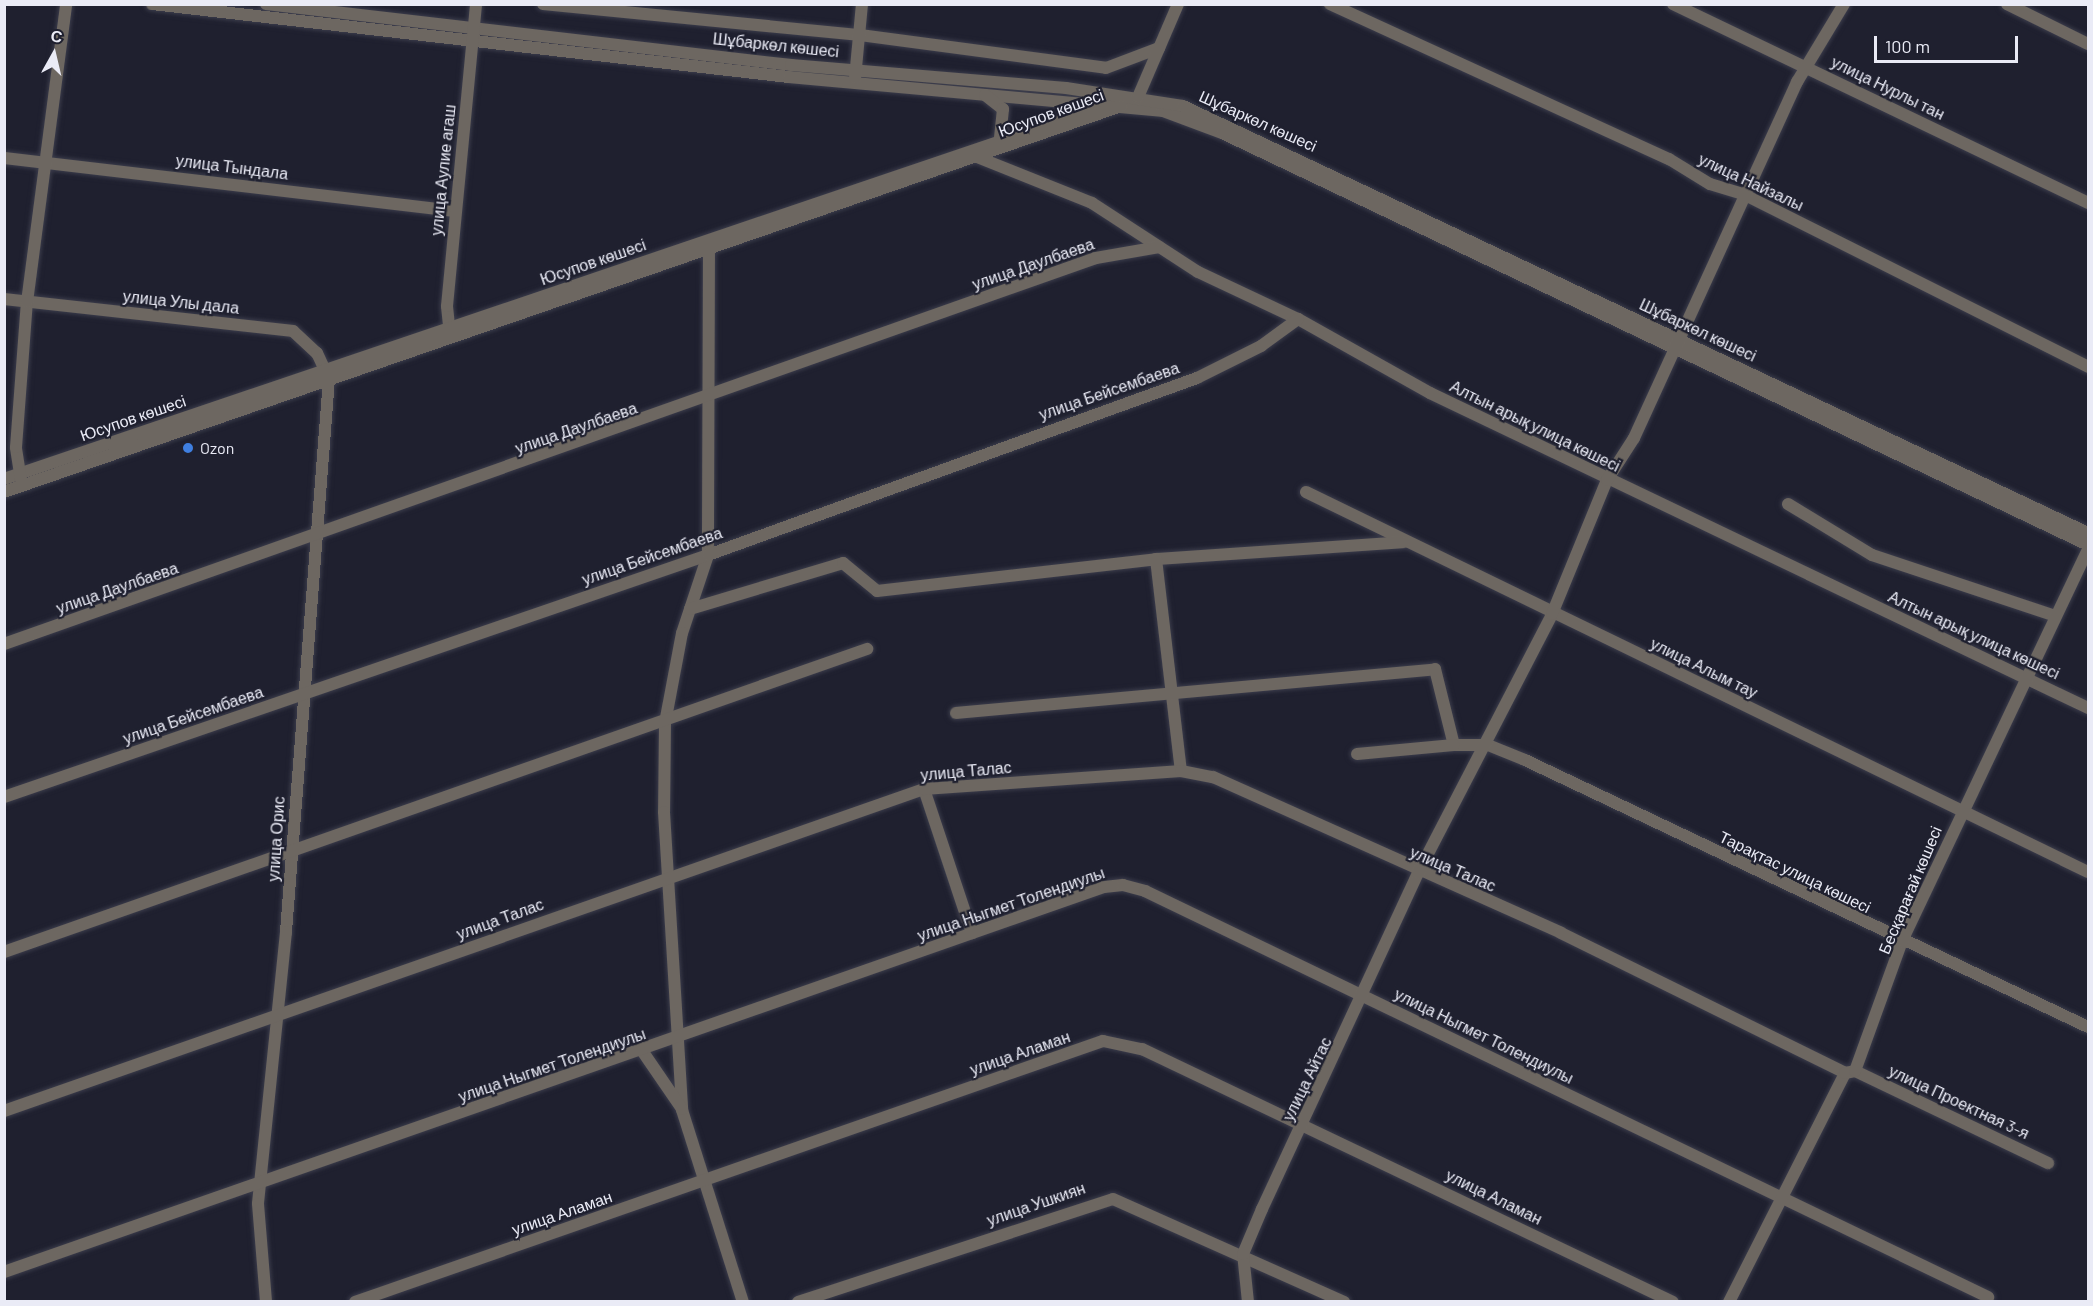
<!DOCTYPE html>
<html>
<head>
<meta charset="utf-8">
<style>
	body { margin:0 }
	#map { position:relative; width:2093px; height:1306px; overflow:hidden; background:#1f202f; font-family:Barlow,sans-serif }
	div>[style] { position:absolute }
	.roads { filter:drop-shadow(0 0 2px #3b3c4b) drop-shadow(0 0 2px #3b3c4b) }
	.minor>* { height:12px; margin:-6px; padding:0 6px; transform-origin:6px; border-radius:6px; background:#6d6761 }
	.dots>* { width:16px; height:16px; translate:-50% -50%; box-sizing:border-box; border:3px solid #1f202f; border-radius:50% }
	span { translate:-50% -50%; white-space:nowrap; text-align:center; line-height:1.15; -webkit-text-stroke:4.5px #1f202f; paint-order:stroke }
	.street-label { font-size:16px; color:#eaebf6 }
	.poi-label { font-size:16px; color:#eaebf6 }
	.left { translate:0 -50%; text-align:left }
	.frame { position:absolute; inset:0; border:6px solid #eaebf6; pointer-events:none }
	.north { position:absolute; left:24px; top:24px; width:60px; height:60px; -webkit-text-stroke:4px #1f202f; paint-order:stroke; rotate:8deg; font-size:16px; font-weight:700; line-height:24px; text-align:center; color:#eaebf6 }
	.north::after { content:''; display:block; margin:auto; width:21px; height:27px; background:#eaebf6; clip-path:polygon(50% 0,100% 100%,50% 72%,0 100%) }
	.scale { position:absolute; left:1874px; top:36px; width:144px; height:27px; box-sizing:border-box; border:3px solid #eaebf6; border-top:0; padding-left:8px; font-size:18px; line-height:21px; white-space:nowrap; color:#eaebf6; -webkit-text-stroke:4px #1f202f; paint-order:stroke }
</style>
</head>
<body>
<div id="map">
	<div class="roads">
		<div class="minor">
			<div style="left:152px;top:4px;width:641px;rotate:6.54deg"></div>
			<div style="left:789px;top:77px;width:376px;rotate:5.2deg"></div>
			<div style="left:1163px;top:111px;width:63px;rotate:20.4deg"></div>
			<div style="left:1222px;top:133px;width:959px;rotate:25.44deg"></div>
			<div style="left:266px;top:4px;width:529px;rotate:6.63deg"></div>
			<div style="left:791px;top:65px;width:276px;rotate:4.8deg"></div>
			<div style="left:1066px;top:88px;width:118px;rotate:8.7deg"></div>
			<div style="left:1183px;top:106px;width:1001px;rotate:25.26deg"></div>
			<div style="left:543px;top:4px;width:319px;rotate:5.6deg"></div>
			<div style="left:860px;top:35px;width:248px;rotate:7.6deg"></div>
			<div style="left:1106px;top:68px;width:57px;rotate:-20.7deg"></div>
			<div style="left:1330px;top:4px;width:373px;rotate:24.6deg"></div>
			<div style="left:1669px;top:159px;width:48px;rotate:31.4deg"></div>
			<div style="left:1710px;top:184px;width:37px;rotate:17deg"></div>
			<div style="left:1745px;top:195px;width:384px;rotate:26.6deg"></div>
			<div style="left:1673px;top:4px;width:460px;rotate:25.6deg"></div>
			<div style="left:2007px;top:4px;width:90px;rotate:26.3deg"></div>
			<div style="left:855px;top:78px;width:74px;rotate:-84.6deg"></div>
			<div style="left:985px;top:95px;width:23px;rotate:38deg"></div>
			<div style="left:1003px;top:109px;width:29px;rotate:96deg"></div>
			<div style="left:1138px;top:97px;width:101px;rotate:-66.7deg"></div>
			<div style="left:977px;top:157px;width:124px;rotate:21.8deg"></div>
			<div style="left:1092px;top:203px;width:126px;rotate:33.1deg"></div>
			<div style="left:1198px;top:272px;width:110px;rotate:25.2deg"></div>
			<div style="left:1298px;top:319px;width:151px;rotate:29.3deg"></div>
			<div style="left:1430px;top:393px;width:730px;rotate:25.58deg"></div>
			<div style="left:4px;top:158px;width:454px;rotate:6.7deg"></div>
			<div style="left:709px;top:244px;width:311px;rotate:90.2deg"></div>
			<div style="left:708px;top:555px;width:82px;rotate:108.4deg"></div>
			<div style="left:682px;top:633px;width:92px;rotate:100.7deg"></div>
			<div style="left:665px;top:723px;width:89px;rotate:90.6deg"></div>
			<div style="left:664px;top:812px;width:299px;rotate:86.5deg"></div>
			<div style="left:682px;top:1110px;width:201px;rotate:72.4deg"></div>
			<div style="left:4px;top:299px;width:291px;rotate:6.3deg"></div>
			<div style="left:293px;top:331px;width:33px;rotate:43deg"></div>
			<div style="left:317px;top:353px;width:29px;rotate:65deg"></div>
			<div style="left:329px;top:379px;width:555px;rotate:94.45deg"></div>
			<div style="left:286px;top:932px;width:273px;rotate:95.9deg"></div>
			<div style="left:258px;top:1204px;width:98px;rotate:85.3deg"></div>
			<div style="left:450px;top:335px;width:29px;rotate:-96deg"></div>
			<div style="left:447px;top:306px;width:303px;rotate:-84.5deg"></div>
			<div style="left:4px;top:479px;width:1152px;rotate:-18.73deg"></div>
			<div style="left:21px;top:480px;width:33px;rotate:-99deg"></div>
			<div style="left:16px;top:447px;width:145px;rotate:-85.7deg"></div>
			<div style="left:27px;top:302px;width:301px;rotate:-82.5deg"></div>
			<div style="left:4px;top:492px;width:1182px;rotate:-19.06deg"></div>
			<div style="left:1306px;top:492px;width:869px;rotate:25.92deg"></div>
			<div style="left:1788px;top:504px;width:98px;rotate:31.3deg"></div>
			<div style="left:1872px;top:555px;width:193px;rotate:18.4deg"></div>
			<div style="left:1156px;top:559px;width:248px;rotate:-3.9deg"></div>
			<div style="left:690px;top:609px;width:160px;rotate:-16.7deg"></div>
			<div style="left:843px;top:563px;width:44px;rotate:39.5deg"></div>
			<div style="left:877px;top:591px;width:281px;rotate:-6.5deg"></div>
			<div style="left:1156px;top:559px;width:213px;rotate:83.3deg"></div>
			<div style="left:4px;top:644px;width:1158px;rotate:-19.47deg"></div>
			<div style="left:1096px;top:258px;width:64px;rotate:-9.9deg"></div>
			<div style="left:956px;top:713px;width:481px;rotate:-5.2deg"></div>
			<div style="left:1435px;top:669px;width:78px;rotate:76deg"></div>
			<div style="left:1454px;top:745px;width:34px"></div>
			<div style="left:1488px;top:745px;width:40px;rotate:22deg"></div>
			<div style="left:1525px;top:760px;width:623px;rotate:25.37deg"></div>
			<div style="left:1357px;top:754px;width:97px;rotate:-5.3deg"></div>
			<div style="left:924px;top:789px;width:152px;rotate:71.6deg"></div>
			<div style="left:4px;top:797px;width:744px;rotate:-18.97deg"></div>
			<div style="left:708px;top:555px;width:520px;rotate:-19.9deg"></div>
			<div style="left:1197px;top:378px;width:72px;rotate:-26.6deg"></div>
			<div style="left:1261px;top:346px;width:46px;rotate:-36.1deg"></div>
			<div style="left:4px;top:952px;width:915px;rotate:-19.35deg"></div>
			<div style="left:643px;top:1052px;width:69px;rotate:55.6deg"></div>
			<div style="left:1855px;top:1071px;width:214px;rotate:25.5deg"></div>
			<div style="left:4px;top:1111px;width:975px;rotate:-19.29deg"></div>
			<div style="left:924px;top:789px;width:258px;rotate:-4deg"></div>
			<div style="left:1181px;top:771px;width:33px;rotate:11deg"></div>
			<div style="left:1213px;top:777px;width:381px;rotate:24.1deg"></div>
			<div style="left:1561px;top:933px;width:317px;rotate:26.2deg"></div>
			<div style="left:4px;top:1272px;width:1165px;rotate:-19.29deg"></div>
			<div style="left:1104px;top:887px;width:19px;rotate:-6deg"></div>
			<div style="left:1123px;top:885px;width:23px;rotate:15deg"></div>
			<div style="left:1145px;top:891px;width:936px;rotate:25.72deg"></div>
			<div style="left:355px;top:1302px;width:792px;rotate:-19.24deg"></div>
			<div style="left:1103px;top:1041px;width:40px;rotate:12deg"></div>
			<div style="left:1142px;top:1049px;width:588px;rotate:25.48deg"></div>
			<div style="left:798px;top:1302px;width:331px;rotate:-18.1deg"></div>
			<div style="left:1113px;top:1199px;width:253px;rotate:24deg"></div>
			<div style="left:1248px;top:1302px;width:48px;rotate:-95.9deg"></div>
			<div style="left:1243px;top:1254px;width:49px;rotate:-67.1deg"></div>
			<div style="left:1262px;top:1209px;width:370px;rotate:-65.1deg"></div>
			<div style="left:1418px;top:873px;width:292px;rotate:-62.6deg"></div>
			<div style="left:1552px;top:614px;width:145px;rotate:-67.7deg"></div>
			<div style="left:1607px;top:480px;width:50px;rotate:-57.3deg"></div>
			<div style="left:1634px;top:438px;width:392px;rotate:-65.4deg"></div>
			<div style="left:1797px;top:82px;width:91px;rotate:-58.9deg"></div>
			<div style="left:1729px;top:1302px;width:257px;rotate:-63.1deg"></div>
			<div style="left:1845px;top:1073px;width:10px;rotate:-11deg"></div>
			<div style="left:1855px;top:1071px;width:138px;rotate:-70.1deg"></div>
			<div style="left:1902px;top:941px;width:434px;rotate:-64.6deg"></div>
		</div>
	</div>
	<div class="dots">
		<div style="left:188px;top:448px;background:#3f7fe0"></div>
	</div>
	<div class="street-label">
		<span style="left:776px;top:45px;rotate:6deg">Шұбаркөл көшесі</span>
		<span style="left:1888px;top:88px;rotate:26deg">улица Нурлы тан</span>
		<span style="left:1051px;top:113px;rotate:-20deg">Юсупов көшесі</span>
		<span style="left:1258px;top:121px;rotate:24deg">Шұбаркөл көшесі</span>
		<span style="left:232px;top:167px;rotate:7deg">улица Тындала</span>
		<span style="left:443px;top:170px;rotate:-84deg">улица Аулие агаш</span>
		<span style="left:1751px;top:182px;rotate:25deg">улица Найзалы</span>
		<span style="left:593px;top:262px;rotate:-19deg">Юсупов көшесі</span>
		<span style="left:1033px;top:264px;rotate:-19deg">улица Даулбаева</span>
		<span style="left:181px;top:302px;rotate:6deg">улица Улы дала</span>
		<span style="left:1698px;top:330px;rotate:25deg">Шұбаркөл көшесі</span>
		<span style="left:1109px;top:391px;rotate:-19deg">улица Бейсембаева</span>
		<span style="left:133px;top:418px;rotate:-19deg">Юсупов көшесі</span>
		<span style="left:1535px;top:426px;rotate:26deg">Алтын арық улица көшесі</span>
		<span style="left:576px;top:428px;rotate:-19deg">улица Даулбаева</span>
		<span style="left:652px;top:556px;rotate:-19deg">улица Бейсембаева</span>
		<span style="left:117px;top:588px;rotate:-19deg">улица Даулбаева</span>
		<span style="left:1974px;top:635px;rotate:25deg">Алтын арық улица көшесі</span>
		<span style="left:1704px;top:668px;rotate:26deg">улица Алым тау</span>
		<span style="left:193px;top:715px;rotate:-19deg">улица Бейсембаева</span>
		<span style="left:966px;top:771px;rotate:-5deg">улица Талас</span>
		<span style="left:276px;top:839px;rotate:-86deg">улица Орис</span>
		<span style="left:1453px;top:869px;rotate:23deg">улица Талас</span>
		<span style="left:1795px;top:872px;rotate:26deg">Тарақтас улица көшесі</span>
		<span style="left:1910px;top:890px;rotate:-67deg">Бесқарағай көшесі</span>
		<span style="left:1011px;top:904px;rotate:-19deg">улица Ныгмет Толендиулы</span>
		<span style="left:500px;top:919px;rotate:-20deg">улица Талас</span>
		<span style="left:1484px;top:1036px;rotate:26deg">улица Ныгмет Толендиулы</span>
		<span style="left:1020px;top:1053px;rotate:-19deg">улица Аламан</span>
		<span style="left:552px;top:1065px;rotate:-19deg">улица Ныгмет Толендиулы</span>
		<span style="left:1307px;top:1079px;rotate:-64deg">улица Айтас</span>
		<span style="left:1959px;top:1102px;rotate:25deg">улица Проектная 3-я</span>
		<span style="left:1494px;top:1197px;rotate:26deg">улица Аламан</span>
		<span style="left:1036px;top:1204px;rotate:-19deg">улица Ушкиян</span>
		<span style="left:562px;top:1213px;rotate:-19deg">улица Аламан</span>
	</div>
	<div class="poi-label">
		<span class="left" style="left:200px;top:448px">Ozon</span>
	</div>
	<div class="frame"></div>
	<div class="north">С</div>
	<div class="scale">100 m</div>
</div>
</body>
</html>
